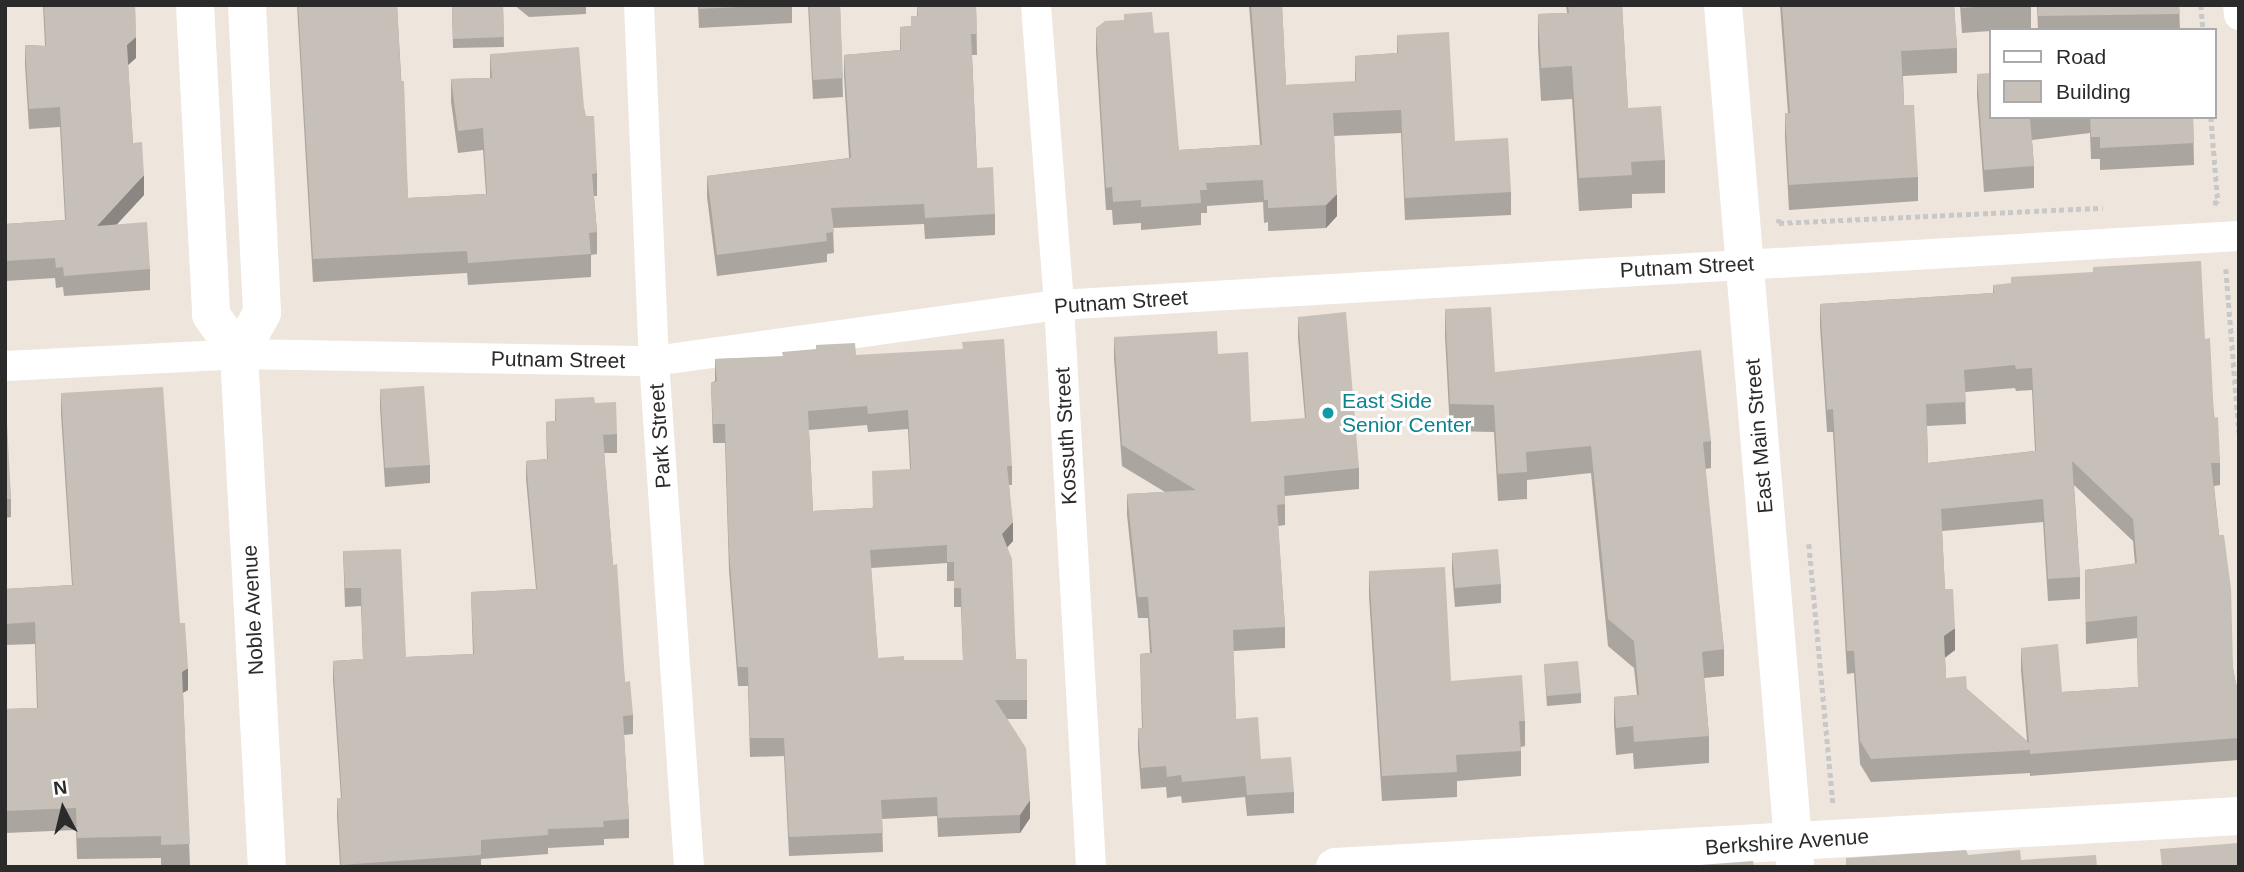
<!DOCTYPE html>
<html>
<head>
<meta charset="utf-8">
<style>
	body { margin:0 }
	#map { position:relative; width:2244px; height:872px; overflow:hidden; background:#eee5dd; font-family:Arial,sans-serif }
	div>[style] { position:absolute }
	.path>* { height:4.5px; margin-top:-2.25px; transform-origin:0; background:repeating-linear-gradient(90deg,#c8c8c8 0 5px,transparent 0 8.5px) }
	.street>* { height:30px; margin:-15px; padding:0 15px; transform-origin:15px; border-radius:15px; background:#fff }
	.secondary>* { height:38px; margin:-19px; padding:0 19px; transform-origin:19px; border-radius:19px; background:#fff }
	.wall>* { inset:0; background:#aaa59e }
	.shaded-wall>* { inset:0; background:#8b8681 }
	.building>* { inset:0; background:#c6c0b8 }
	.dots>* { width:19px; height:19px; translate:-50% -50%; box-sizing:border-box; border:4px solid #fff; border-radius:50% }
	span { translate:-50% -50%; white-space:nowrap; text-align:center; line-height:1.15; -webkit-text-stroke:6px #fff; paint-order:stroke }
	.street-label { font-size:21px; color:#2b2b2b }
	.culture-label { font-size:21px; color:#0d838f }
	.left { translate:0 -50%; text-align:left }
	.frame { position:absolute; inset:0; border:7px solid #2b2b2b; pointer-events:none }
	.legend { position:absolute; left:1989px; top:28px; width:228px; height:91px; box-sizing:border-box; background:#fff; border:2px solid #aaa; margin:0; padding:9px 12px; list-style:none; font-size:21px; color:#2b2b2b }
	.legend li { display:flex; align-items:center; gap:14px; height:35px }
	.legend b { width:35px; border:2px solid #aaa }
	.north { position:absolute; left:28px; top:774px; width:70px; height:70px; -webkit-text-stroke:5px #fff; paint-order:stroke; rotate:353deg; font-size:19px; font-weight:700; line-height:28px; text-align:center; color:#2b2b2b }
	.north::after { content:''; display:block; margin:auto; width:24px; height:32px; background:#2b2b2b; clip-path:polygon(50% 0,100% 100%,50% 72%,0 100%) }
</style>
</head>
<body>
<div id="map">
	<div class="path">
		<div style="left:2201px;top:5px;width:25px;rotate:85deg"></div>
		<div style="left:2211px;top:117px;width:86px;rotate:85.3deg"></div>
		<div style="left:2218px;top:203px;width:5px;rotate:180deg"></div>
		<div style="left:1779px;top:219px;width:4px;rotate:90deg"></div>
		<div style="left:1779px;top:223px;width:324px;rotate:-2.7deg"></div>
		<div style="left:2226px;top:269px;width:164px;rotate:85.4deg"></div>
		<div style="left:1809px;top:544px;width:260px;rotate:84.7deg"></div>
	</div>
	<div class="street">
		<div style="left:639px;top:5px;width:356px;rotate:87.6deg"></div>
		<div style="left:654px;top:361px;width:507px;rotate:86.04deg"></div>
		<div style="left:1036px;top:5px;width:301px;rotate:85.6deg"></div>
		<div style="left:1059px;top:305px;width:563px;rotate:86.74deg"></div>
		<div style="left:2238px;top:5px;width:10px;rotate:84deg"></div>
		<div style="left:5px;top:366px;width:234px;rotate:-2.9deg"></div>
		<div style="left:239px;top:354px;width:415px;rotate:1deg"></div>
		<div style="left:654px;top:361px;width:409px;rotate:-7.9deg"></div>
		<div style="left:1059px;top:305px;width:1182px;rotate:-3.35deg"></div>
	</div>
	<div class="secondary">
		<div style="left:195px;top:5px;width:310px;rotate:87deg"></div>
		<div style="left:211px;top:315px;width:48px;rotate:54.3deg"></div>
		<div style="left:247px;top:5px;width:308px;rotate:87.2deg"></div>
		<div style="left:262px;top:313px;width:47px;rotate:119.3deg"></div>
		<div style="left:239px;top:354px;width:514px;rotate:86.88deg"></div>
		<div style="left:1723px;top:5px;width:863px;rotate:85.21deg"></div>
		<div style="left:1335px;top:867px;width:905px;rotate:-3.23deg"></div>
	</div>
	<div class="wall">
		<div style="clip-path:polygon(43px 5px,135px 5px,136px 58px,128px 65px,133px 143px,144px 195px,117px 224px,150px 269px,150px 290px,64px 296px,63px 287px,56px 288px,55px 278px,5px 281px,5px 224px,65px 220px,60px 127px,29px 129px,25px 65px,25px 45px,45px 46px)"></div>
		<div style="clip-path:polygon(297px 5px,397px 5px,408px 198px,486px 194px,483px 150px,458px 153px,451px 102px,451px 79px,490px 78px,490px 54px,584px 108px,597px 173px,597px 196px,594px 196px,597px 232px,597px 254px,591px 255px,591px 277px,468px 285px,467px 273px,313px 282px)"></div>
		<div style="clip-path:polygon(503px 5px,504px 47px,453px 48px,452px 6px)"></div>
		<div style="clip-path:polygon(514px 5px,586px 5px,586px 14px,529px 17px)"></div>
		<div style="clip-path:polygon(698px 5px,792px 5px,792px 23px,699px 28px)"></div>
		<div style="clip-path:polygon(808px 5px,840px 5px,843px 97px,813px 99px)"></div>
		<div style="clip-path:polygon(917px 5px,976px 5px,977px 55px,972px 55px,977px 168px,995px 214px,995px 235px,925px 239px,924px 224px,833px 228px,834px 253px,827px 254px,827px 262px,717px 276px,707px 197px,707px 176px,849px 158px,844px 76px,844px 55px,900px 50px,900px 27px,911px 26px,917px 16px)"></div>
		<div style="clip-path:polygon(1249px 5px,1282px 5px,1286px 85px,1355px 82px,1355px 56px,1397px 53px,1397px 35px,1455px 141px,1511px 192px,1511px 215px,1405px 220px,1401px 133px,1334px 136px,1337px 216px,1326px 228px,1268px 231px,1268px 222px,1264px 223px,1263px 202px,1207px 206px,1207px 213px,1201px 213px,1201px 225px,1141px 230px,1141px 223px,1113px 225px,1112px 210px,1106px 210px,1096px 51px,1096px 28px,1154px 33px,1179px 150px,1260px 145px)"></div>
		<div style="clip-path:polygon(1566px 5px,1622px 5px,1628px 108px,1665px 160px,1665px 193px,1632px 194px,1632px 208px,1579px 211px,1572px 99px,1541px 101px,1538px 47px,1538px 14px,1567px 13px)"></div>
		<div style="clip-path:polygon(1780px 5px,1954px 5px,1957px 48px,1957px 73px,1903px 76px,1904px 105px,1918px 177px,1918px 201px,1789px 210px,1785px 138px,1785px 113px,1788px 113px)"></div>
		<div style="clip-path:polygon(1960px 5px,2031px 5px,2031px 28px,1990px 30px,1990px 31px,1962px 33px)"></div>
		<div style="clip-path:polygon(2037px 5px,2179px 5px,2180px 30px,2038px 30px)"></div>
		<div style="clip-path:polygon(1977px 74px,1990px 117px,2193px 117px,2194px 165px,2100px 170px,2100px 159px,2091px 159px,2090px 133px,2032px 140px,2034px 166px,2034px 188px,1984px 192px,1977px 96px)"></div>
		<div style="clip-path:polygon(evenodd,1993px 285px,2205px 339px,2220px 463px,2220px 485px,2214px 486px,2233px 668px,2236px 684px,2239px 684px,2239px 760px,2030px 776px,2030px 773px,1871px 782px,1860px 764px,1854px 673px,1847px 674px,1833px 432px,1827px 432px,1820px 326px,1820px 304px,1993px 293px,1993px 285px,2015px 388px,2016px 391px,2032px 390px,2035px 451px,1928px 463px,1927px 426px,1966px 424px,1965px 392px,2015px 388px,1993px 285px,2074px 485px,2133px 541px,2135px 564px,2085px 570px,2086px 644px,2137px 638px,2138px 687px,2062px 692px,2021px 648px,2021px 670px,2027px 741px,1967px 689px,1946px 678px,1945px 658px,1955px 650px,1945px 589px,1942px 531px,2043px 522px,2048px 601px,2080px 599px,2080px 577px,2074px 485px)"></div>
		<div style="clip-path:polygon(1445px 309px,1495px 372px,1711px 441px,1711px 468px,1705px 469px,1724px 649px,1724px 676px,1704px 678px,1709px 736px,1709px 763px,1634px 769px,1633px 753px,1616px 755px,1614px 724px,1614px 697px,1637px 695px,1634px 668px,1608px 646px,1591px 473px,1527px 480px,1527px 499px,1498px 501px,1494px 432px,1450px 431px,1445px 336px)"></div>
		<div style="clip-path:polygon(1298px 317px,1359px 468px,1359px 489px,1285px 496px,1285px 525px,1278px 526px,1285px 627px,1285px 648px,1233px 651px,1236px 719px,1261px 759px,1294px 792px,1294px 813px,1247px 816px,1245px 797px,1182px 803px,1181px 796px,1167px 798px,1166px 787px,1141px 789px,1138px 749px,1138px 728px,1142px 728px,1140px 654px,1150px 653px,1148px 618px,1138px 618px,1127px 515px,1127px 494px,1165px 492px,1122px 466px,1114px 358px,1114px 337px,1218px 354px,1251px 422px,1305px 419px,1298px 338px)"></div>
		<div style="clip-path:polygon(evenodd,856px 355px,1012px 466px,1012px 485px,1009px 485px,1013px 541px,1007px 547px,1016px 659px,1027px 659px,1027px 719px,1007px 719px,1030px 818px,1020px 833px,938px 837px,937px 816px,882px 819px,883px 852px,789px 856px,784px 756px,750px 757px,748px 686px,738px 686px,729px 570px,725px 443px,713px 443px,711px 383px,715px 381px,715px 359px,856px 355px,867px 425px,868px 432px,908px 429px,910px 469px,872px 508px,813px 511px,809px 430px,867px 425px,856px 355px,947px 563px,947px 581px,954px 581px,954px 607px,961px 607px,963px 660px,904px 660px,878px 658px,871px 568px,947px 563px)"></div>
		<div style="clip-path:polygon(380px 389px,430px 465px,430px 483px,385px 487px,380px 408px)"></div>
		<div style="clip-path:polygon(61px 393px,180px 623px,188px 690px,183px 693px,190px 866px,161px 866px,161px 858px,77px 859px,76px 830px,5px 833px,5px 709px,37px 708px,35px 644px,5px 645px,5px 589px,72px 585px,61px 414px)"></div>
		<div style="clip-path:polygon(555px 399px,595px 403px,617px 434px,617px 453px,604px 453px,613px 565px,625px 682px,633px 715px,633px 734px,624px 735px,629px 819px,629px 838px,604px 839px,604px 845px,548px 848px,548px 854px,481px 859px,481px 867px,340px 867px,337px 817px,337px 798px,341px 798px,333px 680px,333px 661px,363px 659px,361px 606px,345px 607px,343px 551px,406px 657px,473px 654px,471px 592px,536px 589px,526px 479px,526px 461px,547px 459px,546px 422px,555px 421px)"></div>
		<div style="clip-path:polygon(5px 423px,11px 499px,11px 517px,5px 518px)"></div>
		<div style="clip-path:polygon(1452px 553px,1501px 584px,1501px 603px,1455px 607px,1452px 572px)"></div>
		<div style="clip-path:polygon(1369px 571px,1451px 681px,1525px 721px,1525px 746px,1521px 747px,1521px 776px,1457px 781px,1457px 797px,1382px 801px,1369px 596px)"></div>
		<div style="clip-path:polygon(1544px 664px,1581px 693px,1581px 703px,1547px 706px)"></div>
	</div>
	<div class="shaded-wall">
		<div style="clip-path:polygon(136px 37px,136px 58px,127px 66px,127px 45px)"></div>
		<div style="clip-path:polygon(144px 175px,144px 195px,97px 246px,97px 226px)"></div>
		<div style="clip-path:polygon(1337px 194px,1337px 216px,1326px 228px,1326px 205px)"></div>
		<div style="clip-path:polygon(1013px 522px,1013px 541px,1002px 553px,1002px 534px)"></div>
		<div style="clip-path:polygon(1955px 628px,1955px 650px,1944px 658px,1944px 636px)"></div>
		<div style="clip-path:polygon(188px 668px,188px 690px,182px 693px,182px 672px)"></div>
		<div style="clip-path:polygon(1030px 800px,1030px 818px,1020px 833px,1020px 815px)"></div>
	</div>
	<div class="building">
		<div style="clip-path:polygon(44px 5px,135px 5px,136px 37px,127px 45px,133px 143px,142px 142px,144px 175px,97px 226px,147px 222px,150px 269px,64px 276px,63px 267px,56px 268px,55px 258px,5px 261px,5px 224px,66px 220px,60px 107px,29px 109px,25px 45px,46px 46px)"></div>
		<div style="clip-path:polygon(298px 5px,397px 5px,401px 81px,404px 81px,408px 198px,487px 194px,483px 128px,458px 131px,451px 79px,492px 78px,490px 54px,579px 47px,584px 108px,586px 116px,594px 116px,597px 173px,592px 174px,597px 232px,589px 233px,591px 254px,468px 263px,467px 251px,313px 259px)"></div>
		<div style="clip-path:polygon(503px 5px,504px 37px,453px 39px,452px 6px)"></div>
		<div style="clip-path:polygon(699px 5px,779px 5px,699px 9px)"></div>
		<div style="clip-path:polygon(809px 5px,840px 5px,843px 78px,813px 80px)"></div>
		<div style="clip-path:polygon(917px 5px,976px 5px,977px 34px,971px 34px,977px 168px,993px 167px,995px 214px,925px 218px,924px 204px,831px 208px,834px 232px,826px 233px,827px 241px,717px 255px,707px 176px,851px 158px,844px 55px,901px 50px,900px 27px,911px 26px,911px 16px,918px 16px)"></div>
		<div style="clip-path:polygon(1251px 5px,1282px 5px,1286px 85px,1356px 81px,1355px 56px,1398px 53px,1397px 35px,1449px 32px,1455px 141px,1508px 138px,1511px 192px,1405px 198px,1401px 110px,1333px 113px,1337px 194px,1326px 205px,1268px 208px,1268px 200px,1264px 200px,1263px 180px,1206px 183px,1207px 190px,1200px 190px,1201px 203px,1141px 207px,1141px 200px,1113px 202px,1112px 187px,1106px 188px,1096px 28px,1105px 21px,1124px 20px,1124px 14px,1152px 12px,1154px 33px,1169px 32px,1179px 150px,1262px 145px)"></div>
		<div style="clip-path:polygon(1568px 5px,1622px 5px,1628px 108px,1661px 106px,1665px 160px,1631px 162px,1632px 175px,1579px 178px,1572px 66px,1541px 68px,1538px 14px,1569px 13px)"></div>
		<div style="clip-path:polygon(1782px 5px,1954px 5px,1957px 48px,1901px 51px,1904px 105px,1914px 105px,1918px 177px,1789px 185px,1785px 113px,1790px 113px)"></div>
		<div style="clip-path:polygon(1962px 5px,2000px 5px,1962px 8px)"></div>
		<div style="clip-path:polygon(2038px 5px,2179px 5px,2180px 14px,2038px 16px)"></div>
		<div style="clip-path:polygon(1990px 73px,1990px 117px,2037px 117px,2030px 118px,2034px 166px,1984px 170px,1977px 74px)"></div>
		<div style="clip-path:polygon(2090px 117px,2193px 117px,2194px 143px,2100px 148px,2100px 137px,2091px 137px)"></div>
		<div style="clip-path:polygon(evenodd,2201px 261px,2205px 339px,2210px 338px,2214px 418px,2218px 417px,2220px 463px,2211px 463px,2219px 535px,2224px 535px,2231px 589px,2233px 668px,2236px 684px,2239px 684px,2239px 738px,2030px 754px,2030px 750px,1871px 759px,1860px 741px,1854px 651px,1847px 651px,1833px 409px,1827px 410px,1820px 304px,1994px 293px,1993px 285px,2011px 283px,2011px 277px,2093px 272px,2093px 267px,2201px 261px,2015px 365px,2016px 369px,2032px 368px,2036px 451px,1928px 463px,1926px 404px,1966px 402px,1964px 370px,2015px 365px,2201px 261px,2072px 461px,2133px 519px,2137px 563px,2085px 570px,2086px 622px,2137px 616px,2138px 687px,2062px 692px,2058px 644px,2021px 648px,2029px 743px,1967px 689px,1966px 676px,1946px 678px,1944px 636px,1955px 628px,1953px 589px,1945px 589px,1941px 509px,2043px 499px,2048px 579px,2080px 577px,2072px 461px)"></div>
		<div style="clip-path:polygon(1491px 307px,1495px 372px,1701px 350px,1711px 441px,1703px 442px,1724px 649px,1702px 652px,1709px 736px,1634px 742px,1633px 726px,1616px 728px,1614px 697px,1639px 695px,1634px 641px,1608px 619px,1591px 446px,1526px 452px,1527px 472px,1498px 474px,1494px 405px,1450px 404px,1445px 309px)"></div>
		<div style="clip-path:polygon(1346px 312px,1359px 468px,1284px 476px,1285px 504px,1277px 505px,1285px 627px,1233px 630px,1236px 719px,1258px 717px,1261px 759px,1291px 757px,1294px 792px,1247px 795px,1245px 776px,1182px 782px,1181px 775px,1167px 777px,1166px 766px,1141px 768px,1138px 728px,1143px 728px,1140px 654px,1152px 653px,1148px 597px,1138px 597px,1127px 494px,1196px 490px,1122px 445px,1114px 337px,1217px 331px,1218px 354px,1248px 352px,1251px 422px,1306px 418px,1298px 317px)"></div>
		<div style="clip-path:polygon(evenodd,1004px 339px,1012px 466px,1007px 466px,1013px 522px,1002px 534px,1012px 559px,1016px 659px,1027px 659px,1027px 700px,995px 700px,1026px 748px,1030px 800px,1020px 815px,938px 818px,937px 797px,881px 800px,883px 833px,789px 837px,784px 738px,750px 738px,748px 667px,738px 667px,729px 551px,725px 424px,713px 424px,711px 383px,717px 381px,715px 359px,783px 356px,782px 352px,816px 349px,816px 345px,855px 343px,856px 355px,963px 349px,962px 342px,1004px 339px,867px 406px,868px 414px,908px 410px,911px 469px,872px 471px,873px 508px,813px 511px,808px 411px,867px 406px,1004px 339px,947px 545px,947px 562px,954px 562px,954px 588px,961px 588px,963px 660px,904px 660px,904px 656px,878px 658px,870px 550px,947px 545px)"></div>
		<div style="clip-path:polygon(424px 386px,430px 465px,385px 468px,380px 389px)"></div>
		<div style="clip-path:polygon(163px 387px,180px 623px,185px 623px,188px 668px,182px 672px,190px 844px,161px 845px,161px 836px,77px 838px,76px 808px,5px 811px,5px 709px,38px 708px,35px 622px,5px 624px,5px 589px,73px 585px,61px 393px)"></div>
		<div style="clip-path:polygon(594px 397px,595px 403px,616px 402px,617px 434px,603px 435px,613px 565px,617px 564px,625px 682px,630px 681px,633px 715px,623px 716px,629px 819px,603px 821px,604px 827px,548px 829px,548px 835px,481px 840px,481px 855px,341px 865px,337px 798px,342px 798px,333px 661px,363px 659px,361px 588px,345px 588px,343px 551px,401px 549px,406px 657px,474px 654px,471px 592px,537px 589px,526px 461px,548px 459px,546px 422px,556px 421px,555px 399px)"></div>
		<div style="clip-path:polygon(5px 423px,7px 423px,11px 499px,5px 499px)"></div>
		<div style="clip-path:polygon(1498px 549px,1501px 584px,1455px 588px,1452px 553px)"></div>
		<div style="clip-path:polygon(1445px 567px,1451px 681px,1522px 675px,1525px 721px,1519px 721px,1521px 751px,1456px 755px,1457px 772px,1382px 776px,1369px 571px)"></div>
		<div style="clip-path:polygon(1578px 661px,1581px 693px,1547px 696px,1544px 664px)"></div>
		<div style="clip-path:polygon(2239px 843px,2239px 867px,2156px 867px,2162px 866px,2160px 849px)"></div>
		<div style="clip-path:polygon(1966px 850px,1968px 855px,2020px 850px,2021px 860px,2096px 855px,2097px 867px,1846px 867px,1846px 858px)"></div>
		<div style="clip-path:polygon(1753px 861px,1754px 867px,1673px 867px)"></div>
	</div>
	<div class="dots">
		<div style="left:1328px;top:413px;background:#0f9aa8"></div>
	</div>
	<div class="street-label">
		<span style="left:1687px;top:267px;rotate:-3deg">Putnam Street</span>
		<span style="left:1121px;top:302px;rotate:-4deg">Putnam Street</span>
		<span style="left:558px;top:360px;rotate:1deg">Putnam Street</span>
		<span style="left:660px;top:436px;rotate:-94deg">Park Street</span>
		<span style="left:1066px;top:436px;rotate:-93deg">Kossuth Street</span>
		<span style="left:1759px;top:436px;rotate:-95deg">East Main Street</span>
		<span style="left:253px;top:610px;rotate:-93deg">Noble Avenue</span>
		<span style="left:1787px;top:842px;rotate:-4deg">Berkshire Avenue</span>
	</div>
	<div class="culture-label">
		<span class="left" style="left:1342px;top:413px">East Side<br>Senior Center</span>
	</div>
	<div class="frame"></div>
	<ul class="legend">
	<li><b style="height:9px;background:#fff"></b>Road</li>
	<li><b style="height:19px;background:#c6c0b8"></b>Building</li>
	</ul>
	<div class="north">N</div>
</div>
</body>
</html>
